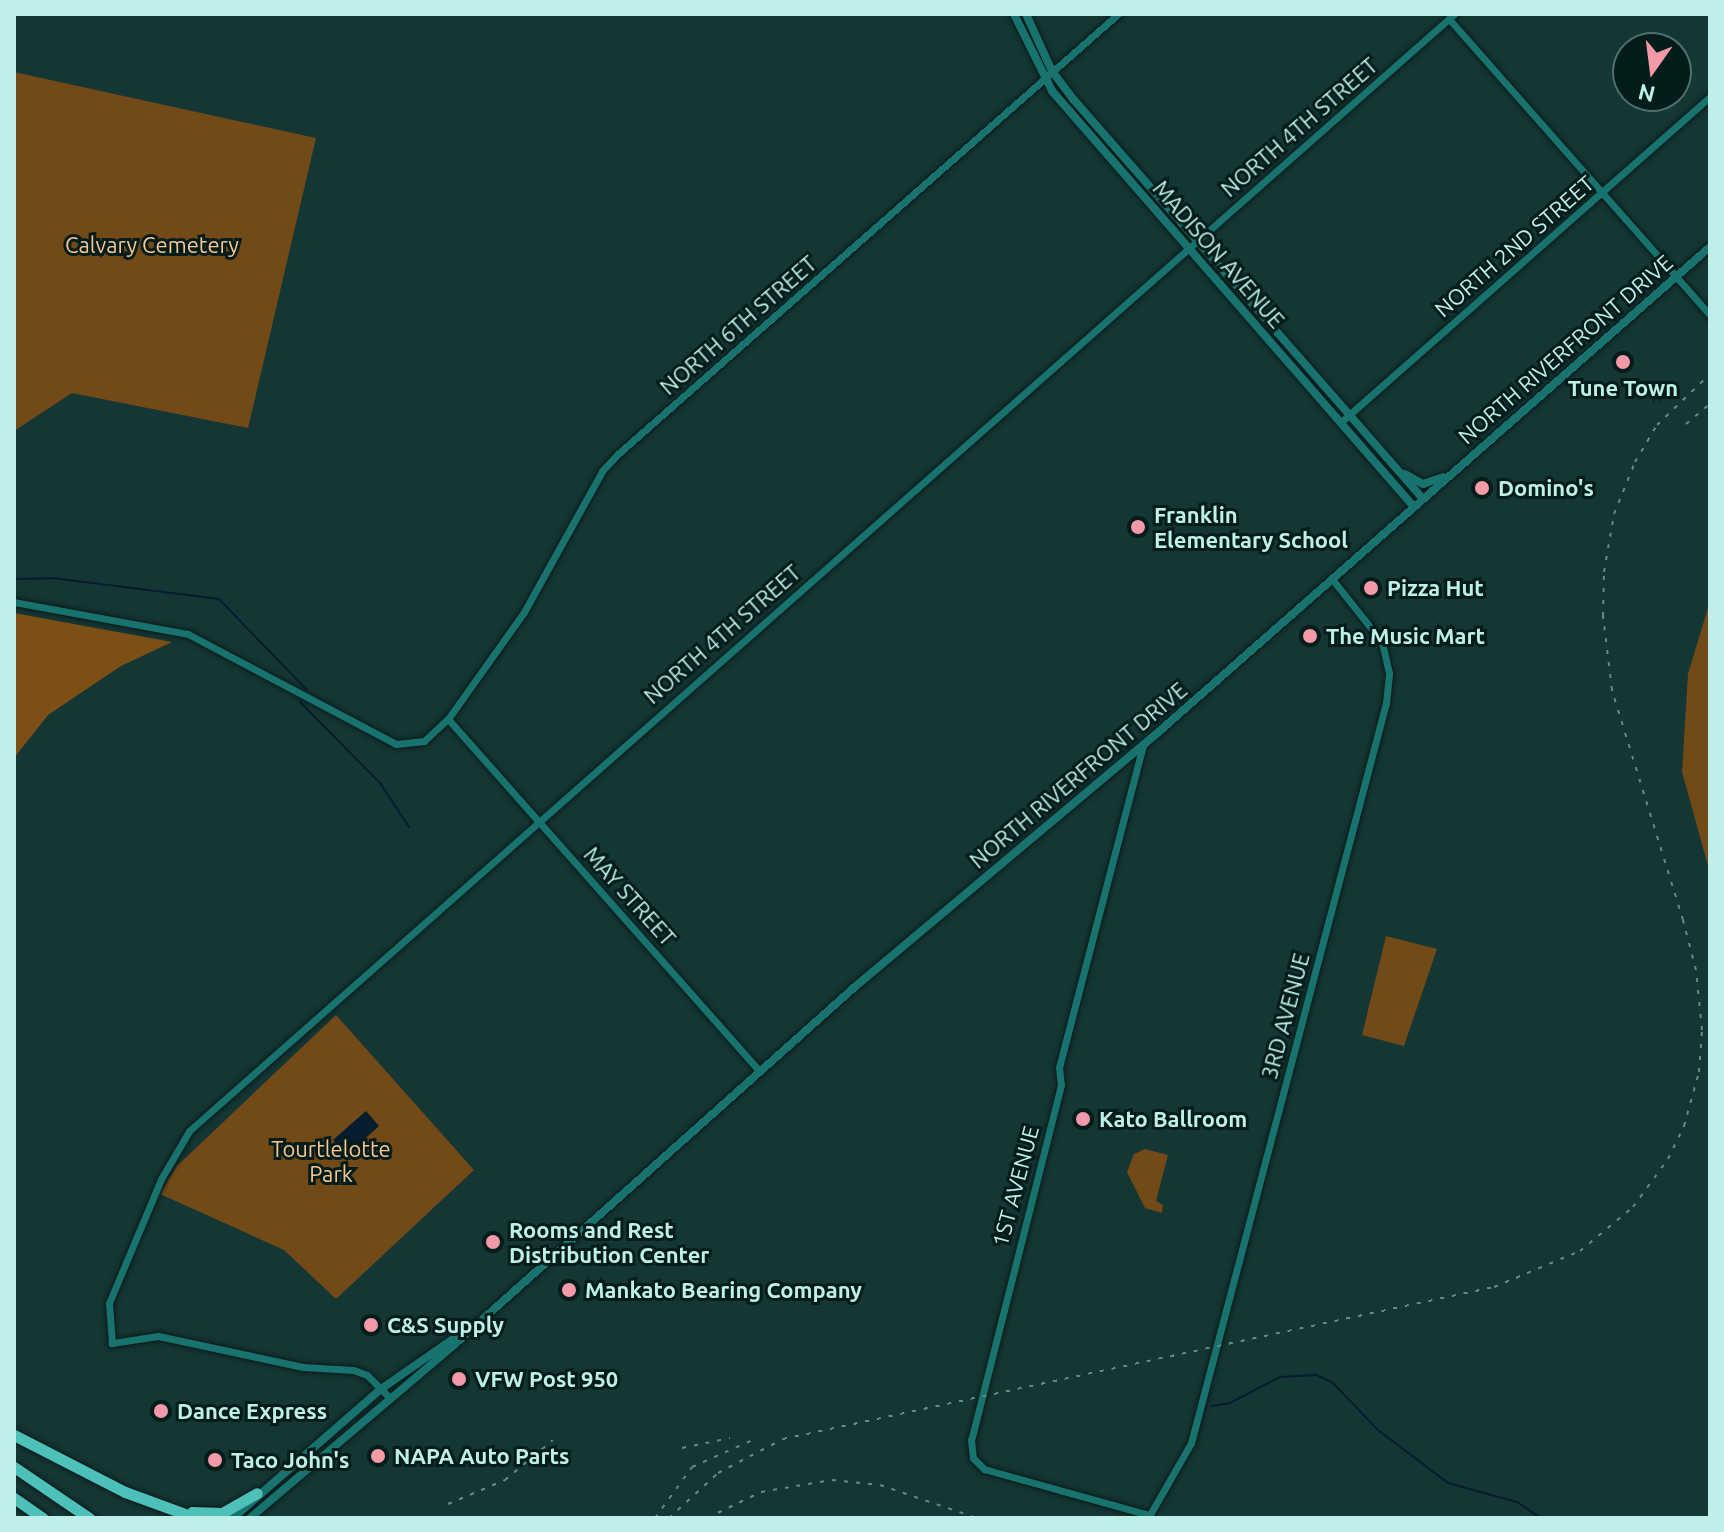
<!DOCTYPE html>
<html>
<head>
<meta charset="utf-8">
<style>
	body { margin:0 }
	#map { position:relative; width:1724px; height:1532px; overflow:hidden; background:#143634; font-family:Ubuntu,sans-serif }
	div>[style] { position:absolute }
	.green>* { inset:0; background:#724a17 }
	.forest>* { inset:0; background:#7c5015 }
	.water>* { inset:0; background:#071c2f }
	.stream>* { height:2px; margin:-1px; padding:0 1px; transform-origin:1px; border-radius:1px; background:#071c2f }
	.roads { filter:drop-shadow(0 0 2px #0c1b1a) drop-shadow(0 0 2px #0c1b1a) }
	.tertiary>* { height:7px; margin:-3.5px; padding:0 3.5px; transform-origin:3.5px; border-radius:3.5px; background:#18736e }
	.secondary>* { height:8px; margin:-4px; padding:0 4px; transform-origin:4px; border-radius:4px; background:#18736e }
	.motorway>* { height:11px; margin:-5.5px; padding:0 5.5px; transform-origin:5.5px; border-radius:5.5px; background:#4dc1b9 }
	.rail>* { height:2px; margin-top:-1px; transform-origin:0; background:repeating-linear-gradient(90deg,#638c88 0 4px,transparent 0 12px) }
	.dots>* { width:22px; height:22px; translate:-50% -50%; box-sizing:border-box; border:4px solid #041c1a; border-radius:50% }
	span { translate:-50% -50%; white-space:nowrap; text-align:center; line-height:1.15; -webkit-text-stroke:6px #041c1a; paint-order:stroke }
	.street-label { font-size:22px; color:#beefea }
	.park-label { font-size:22px; color:#f7c692 }
	.poi-label { font-size:22px; color:#beefea; font-weight:700 }
	.left { translate:0 -50%; text-align:left }
	.frame { position:absolute; inset:0; border:16px solid #beefea; pointer-events:none }
	.north { position:absolute; left:1612px; top:32px; width:80px; height:80px; box-sizing:border-box; background:#041c1a; border:2px solid #4e706d; border-radius:50%; rotate:194deg; font-size:22px; font-weight:700; line-height:32px; text-align:center; color:#beefea }
	.north::after { content:''; display:block; margin:auto; width:28px; height:36px; background:#f39aa9; clip-path:polygon(50% 0,100% 100%,50% 72%,0 100%) }
</style>
</head>
<body>
<div id="map">
	<div class="green">
		<div style="clip-path:polygon(14px 72px,316px 138px,248px 428px,72px 393px,14px 431px)"></div>
		<div style="clip-path:polygon(1710px 601px,1710px 873px,1682px 772px,1688px 674px)"></div>
		<div style="clip-path:polygon(1386px 936px,1437px 949px,1404px 1046px,1362px 1035px)"></div>
		<div style="clip-path:polygon(336px 1015px,474px 1170px,336px 1299px,284px 1250px,160px 1194px,177px 1166px)"></div>
		<div style="clip-path:polygon(1145px 1149px,1168px 1155px,1156px 1201px,1163px 1205px,1162px 1213px,1145px 1208px,1127px 1172px,1134px 1154px)"></div>
	</div>
	<div class="forest">
		<div style="clip-path:polygon(14px 613px,172px 642px,121px 666px,48px 715px,14px 758px)"></div>
	</div>
	<div class="water">
		<div style="clip-path:polygon(366px 1111px,379px 1126px,347px 1155px,333px 1140px)"></div>
	</div>
	<div class="stream">
		<div style="left:14px;top:579px;width:39px;rotate:-1deg"></div>
		<div style="left:53px;top:578px;width:167px;rotate:7.2deg"></div>
		<div style="left:219px;top:599px;width:125px;rotate:46deg"></div>
		<div style="left:300px;top:702px;width:114px;rotate:45.4deg"></div>
		<div style="left:380px;top:783px;width:53px;rotate:56.6deg"></div>
		<div style="left:1212px;top:1406px;width:18px;rotate:-9deg"></div>
		<div style="left:1230px;top:1403px;width:56px;rotate:-27.5deg"></div>
		<div style="left:1280px;top:1377px;width:36px;rotate:-3deg"></div>
		<div style="left:1316px;top:1375px;width:17px;rotate:24deg"></div>
		<div style="left:1332px;top:1382px;width:66px;rotate:46.2deg"></div>
		<div style="left:1378px;top:1430px;width:88px;rotate:37.1deg"></div>
		<div style="left:1448px;top:1483px;width:72px;rotate:15.4deg"></div>
		<div style="left:1517px;top:1502px;width:29px;rotate:34deg"></div>
	</div>
	<div class="roads">
		<div class="tertiary">
			<div style="left:1449px;top:19px;width:395px;rotate:48.6deg"></div>
			<div style="left:1341px;top:422px;width:492px;rotate:-41.4deg"></div>
			<div style="left:14px;top:602px;width:177px;rotate:10.4deg"></div>
			<div style="left:188px;top:634px;width:235px;rotate:27.9deg"></div>
			<div style="left:396px;top:744px;width:28px;rotate:-6deg"></div>
			<div style="left:424px;top:741px;width:33px;rotate:-43deg"></div>
			<div style="left:448px;top:719px;width:131px;rotate:-54.6deg"></div>
			<div style="left:524px;top:612px;width:161px;rotate:-61deg"></div>
			<div style="left:602px;top:471px;width:25px;rotate:-47deg"></div>
			<div style="left:619px;top:453px;width:665px;rotate:-41.34deg"></div>
			<div style="left:448px;top:719px;width:470px;rotate:48.5deg"></div>
			<div style="left:1143px;top:745px;width:333px;rotate:104.6deg"></div>
			<div style="left:1059px;top:1067px;width:18px;rotate:84deg"></div>
			<div style="left:1061px;top:1085px;width:366px;rotate:104.2deg"></div>
			<div style="left:971px;top:1440px;width:18px;rotate:84deg"></div>
			<div style="left:973px;top:1458px;width:16px;rotate:45deg"></div>
			<div style="left:984px;top:1469px;width:171px;rotate:15.6deg"></div>
			<div style="left:390px;top:1398px;width:33px;rotate:-135deg"></div>
			<div style="left:367px;top:1375px;width:15px;rotate:-160deg"></div>
			<div style="left:353px;top:1370px;width:50px;rotate:-176.6deg"></div>
			<div style="left:303px;top:1367px;width:148px;rotate:-167.9deg"></div>
			<div style="left:158px;top:1336px;width:47px;rotate:171.3deg"></div>
			<div style="left:112px;top:1343px;width:40px;rotate:-94.3deg"></div>
			<div style="left:109px;top:1303px;width:134px;rotate:-67.2deg"></div>
			<div style="left:161px;top:1179px;width:56px;rotate:-59.7deg"></div>
			<div style="left:189px;top:1131px;width:1688px;rotate:-41.44deg"></div>
			<div style="left:1148px;top:1518px;width:86px;rotate:-60.2deg"></div>
			<div style="left:1191px;top:1443px;width:765px;rotate:-75.24deg"></div>
			<div style="left:1386px;top:703px;width:30px;rotate:-84deg"></div>
			<div style="left:1389px;top:673px;width:32px;rotate:-103deg"></div>
			<div style="left:1382px;top:642px;width:80px;rotate:-128.4deg"></div>
		</div>
		<div class="secondary">
			<div style="left:1014px;top:14px;width:86px;rotate:63.7deg"></div>
			<div style="left:1052px;top:91px;width:551px;rotate:48.97deg"></div>
			<div style="left:1026px;top:14px;width:63px;rotate:65.5deg"></div>
			<div style="left:1052px;top:71px;width:36px;rotate:53deg"></div>
			<div style="left:1074px;top:100px;width:530px;rotate:48.82deg"></div>
			<div style="left:1405px;top:474px;width:21px;rotate:29deg"></div>
			<div style="left:1423px;top:484px;width:21px;rotate:-19deg"></div>
			<div style="left:233px;top:1518px;width:196px;rotate:-41.1deg"></div>
			<div style="left:381px;top:1389px;width:103px;rotate:-34.8deg"></div>
			<div style="left:250px;top:1518px;width:269px;rotate:-40.3deg"></div>
			<div style="left:455px;top:1344px;width:539px;rotate:-41.77deg"></div>
			<div style="left:857px;top:985px;width:400px;rotate:-40deg"></div>
			<div style="left:1163px;top:728px;width:728px;rotate:-41.33deg"></div>
		</div>
		<div class="motorway">
			<div style="left:14px;top:1435px;width:125px;rotate:27.2deg"></div>
			<div style="left:125px;top:1492px;width:76px;rotate:20.1deg"></div>
			<div style="left:14px;top:1467px;width:91px;rotate:34.2deg"></div>
			<div style="left:14px;top:1498px;width:35px;rotate:35deg"></div>
			<div style="left:192px;top:1512px;width:30px;rotate:2deg"></div>
			<div style="left:222px;top:1513px;width:40px;rotate:-29.7deg"></div>
		</div>
	</div>
	<div class="rail">
		<div style="left:1686px;top:424px;width:31px;rotate:-40deg"></div>
		<div style="left:682px;top:1448px;width:49px;rotate:-11.8deg"></div>
		<div style="left:448px;top:1504px;width:62px;rotate:-22.8deg"></div>
		<div style="left:505px;top:1480px;width:62px;rotate:-39.8deg"></div>
		<div style="left:655px;top:1518px;width:63px;rotate:-54deg"></div>
		<div style="left:692px;top:1467px;width:69px;rotate:-24deg"></div>
		<div style="left:669px;top:1518px;width:67px;rotate:-42.6deg"></div>
		<div style="left:718px;top:1473px;width:73px;rotate:-27.6deg"></div>
		<div style="left:783px;top:1439px;width:727px;rotate:-12.07deg"></div>
		<div style="left:1494px;top:1287px;width:93px;rotate:-22.7deg"></div>
		<div style="left:1580px;top:1251px;width:69px;rotate:-39.7deg"></div>
		<div style="left:1633px;top:1207px;width:59px;rotate:-53.9deg"></div>
		<div style="left:1668px;top:1159px;width:37px;rotate:-64deg"></div>
		<div style="left:1684px;top:1126px;width:56px;rotate:-74.5deg"></div>
		<div style="left:1699px;top:1072px;width:42px;rotate:-85.9deg"></div>
		<div style="left:1702px;top:1030px;width:60px;rotate:-95.7deg"></div>
		<div style="left:1696px;top:970px;width:52px;rotate:-104.6deg"></div>
		<div style="left:1683px;top:920px;width:241px;rotate:-107.2deg"></div>
		<div style="left:1612px;top:690px;width:75px;rotate:-96.9deg"></div>
		<div style="left:1603px;top:616px;width:44px;rotate:-88.7deg"></div>
		<div style="left:1604px;top:572px;width:59px;rotate:-80.2deg"></div>
		<div style="left:1614px;top:514px;width:56px;rotate:-68deg"></div>
		<div style="left:1635px;top:462px;width:43px;rotate:-59.3deg"></div>
		<div style="left:1657px;top:425px;width:74px;rotate:-43.9deg"></div>
		<div style="left:707px;top:1518px;width:60px;rotate:-25.7deg"></div>
		<div style="left:761px;top:1492px;width:72px;rotate:-9.6deg"></div>
		<div style="left:832px;top:1480px;width:48px;rotate:5.9deg"></div>
		<div style="left:880px;top:1485px;width:102px;rotate:18.8deg"></div>
	</div>
	<div class="dots">
		<div style="left:1623px;top:362px;background:#f39aa9"></div>
		<div style="left:1482px;top:488px;background:#f39aa9"></div>
		<div style="left:1138px;top:527px;background:#f39aa9"></div>
		<div style="left:1371px;top:588px;background:#f39aa9"></div>
		<div style="left:1310px;top:636px;background:#f39aa9"></div>
		<div style="left:1083px;top:1119px;background:#f39aa9"></div>
		<div style="left:493px;top:1242px;background:#f39aa9"></div>
		<div style="left:569px;top:1290px;background:#f39aa9"></div>
		<div style="left:371px;top:1325px;background:#f39aa9"></div>
		<div style="left:459px;top:1379px;background:#f39aa9"></div>
		<div style="left:161px;top:1411px;background:#f39aa9"></div>
		<div style="left:378px;top:1456px;background:#f39aa9"></div>
		<div style="left:215px;top:1460px;background:#f39aa9"></div>
	</div>
	<div class="street-label">
		<span style="left:1299px;top:127px;rotate:-41deg">NORTH 4TH STREET</span>
		<span style="left:1514px;top:246px;rotate:-41deg">NORTH 2ND STREET</span>
		<span style="left:1219px;top:254px;rotate:49deg">MADISON AVENUE</span>
		<span style="left:738px;top:325px;rotate:-41deg">NORTH 6TH STREET</span>
		<span style="left:1565px;top:349px;rotate:-41deg">NORTH RIVERFRONT DRIVE</span>
		<span style="left:722px;top:634px;rotate:-41deg">NORTH 4TH STREET</span>
		<span style="left:1078px;top:775px;rotate:-40deg">NORTH RIVERFRONT DRIVE</span>
		<span style="left:630px;top:896px;rotate:48deg">MAY STREET</span>
		<span style="left:1285px;top:1016px;rotate:-75deg">3RD AVENUE</span>
		<span style="left:1015px;top:1186px;rotate:-75deg">1ST AVENUE</span>
	</div>
	<div class="park-label">
		<span style="left:152px;top:245px">Calvary Cemetery</span>
		<span style="left:331px;top:1161px">Tourtlelotte<br>Park</span>
	</div>
	<div class="poi-label">
		<span style="left:1623px;top:388px">Tune Town</span>
		<span class="left" style="left:1498px;top:488px">Domino's</span>
		<span class="left" style="left:1154px;top:527px">Franklin<br>Elementary School</span>
		<span class="left" style="left:1387px;top:588px">Pizza Hut</span>
		<span class="left" style="left:1326px;top:636px">The Music Mart</span>
		<span class="left" style="left:1099px;top:1119px">Kato Ballroom</span>
		<span class="left" style="left:509px;top:1242px">Rooms and Rest<br>Distribution Center</span>
		<span class="left" style="left:585px;top:1290px">Mankato Bearing Company</span>
		<span class="left" style="left:387px;top:1325px">C&amp;S Supply</span>
		<span class="left" style="left:475px;top:1379px">VFW Post 950</span>
		<span class="left" style="left:177px;top:1411px">Dance Express</span>
		<span class="left" style="left:394px;top:1456px">NAPA Auto Parts</span>
		<span class="left" style="left:231px;top:1460px">Taco John's</span>
	</div>
	<div class="frame"></div>
	<div class="north">N</div>
</div>
</body>
</html>
